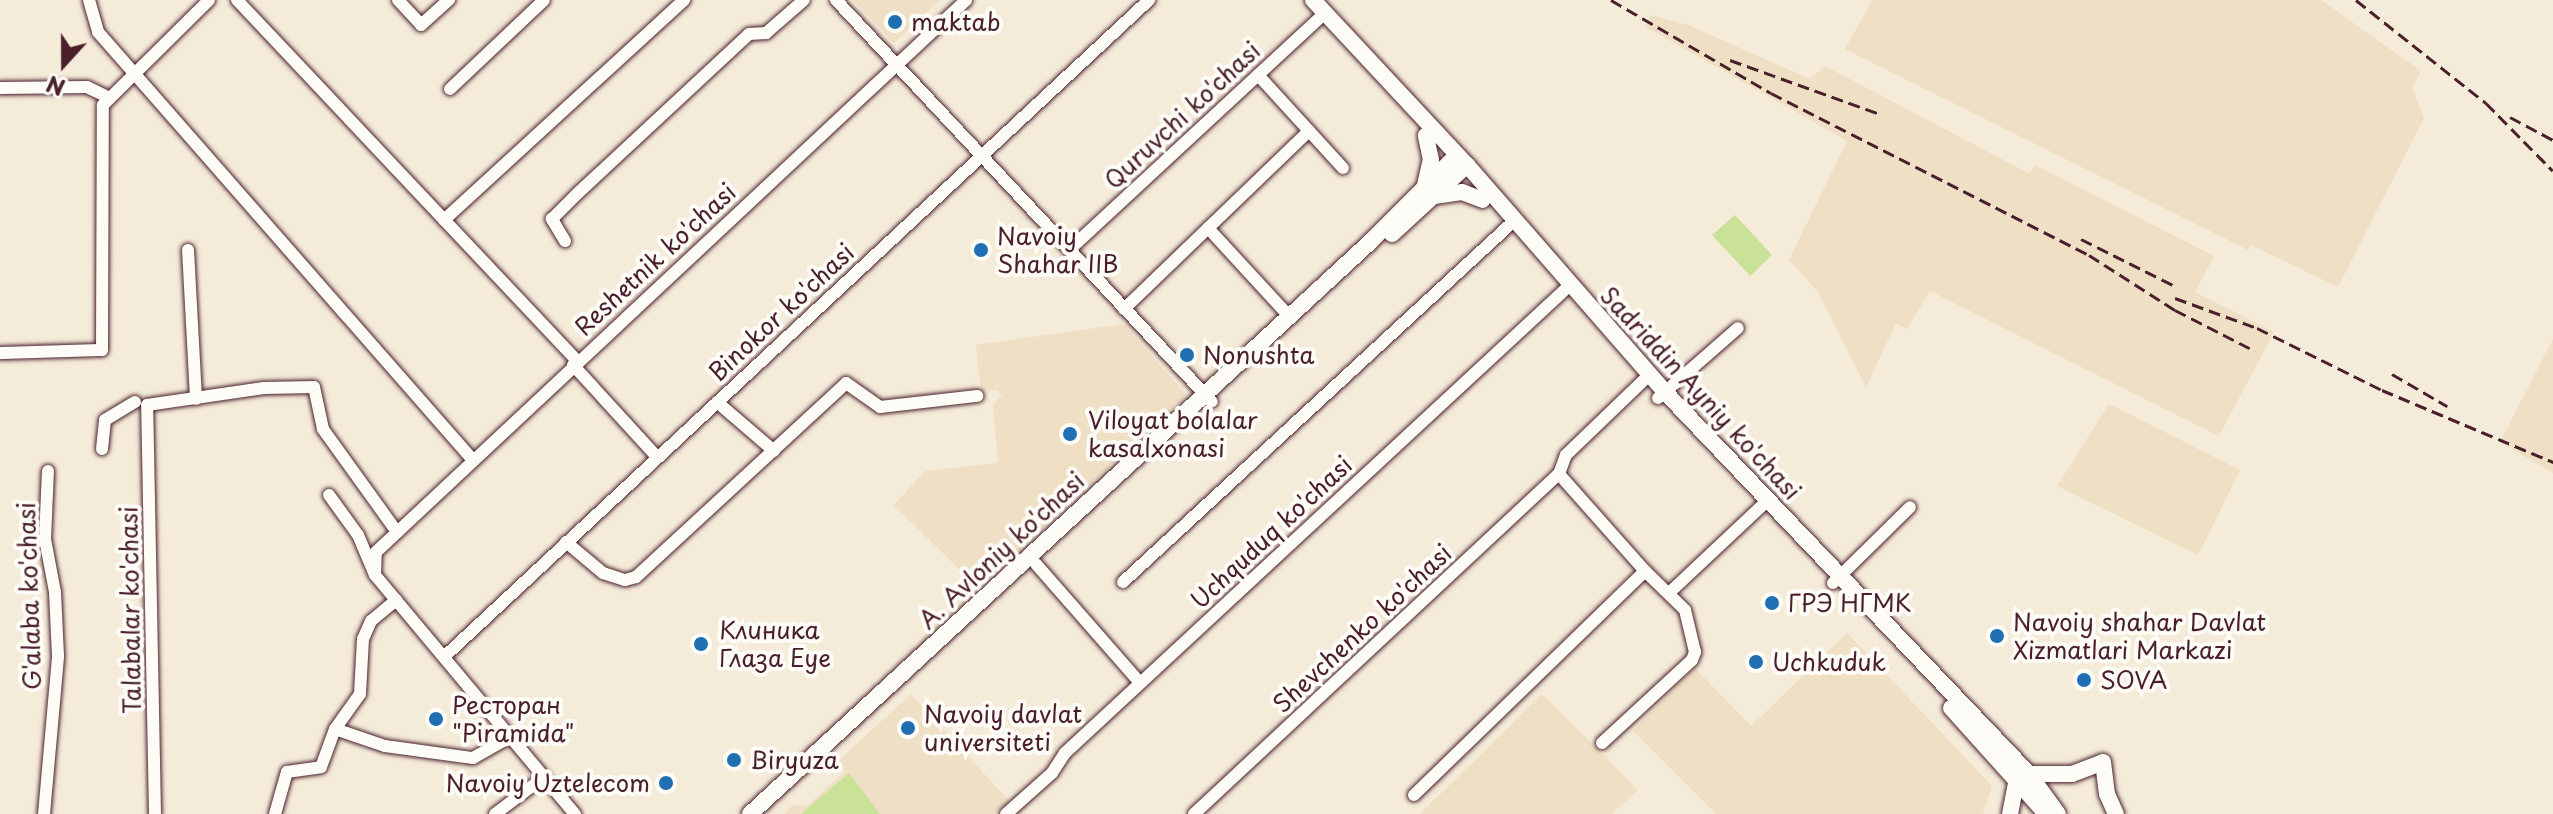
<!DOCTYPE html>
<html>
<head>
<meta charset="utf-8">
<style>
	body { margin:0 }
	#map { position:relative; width:2553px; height:814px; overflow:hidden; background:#f5ebd9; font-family:"Playpen Sans",sans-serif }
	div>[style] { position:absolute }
	.built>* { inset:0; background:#efdfc4 }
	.green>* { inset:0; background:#c9e298 }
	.roads { filter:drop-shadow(0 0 2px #4a1f2b) drop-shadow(0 0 2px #4a1f2b) }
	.street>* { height:12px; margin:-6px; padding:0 6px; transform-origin:6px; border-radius:6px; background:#fdfcf7 }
	.secondary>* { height:16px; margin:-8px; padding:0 8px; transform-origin:8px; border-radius:8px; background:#fdfcf7 }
	.rail>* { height:3px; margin-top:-1.5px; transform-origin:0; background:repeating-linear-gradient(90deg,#4a1f2b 0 12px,transparent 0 18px) }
	.dots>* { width:22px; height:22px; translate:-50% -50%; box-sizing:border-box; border:4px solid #fdfcf7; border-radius:50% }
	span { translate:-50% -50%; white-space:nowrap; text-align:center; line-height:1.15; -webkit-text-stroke:8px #fdfcf7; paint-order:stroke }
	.poi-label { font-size:24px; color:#4a1f2b }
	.left { translate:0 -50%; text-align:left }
	.right { translate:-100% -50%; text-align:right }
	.street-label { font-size:24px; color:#4a1f2b }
	.north { position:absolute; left:24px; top:24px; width:80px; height:80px; -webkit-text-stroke:6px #fdfcf7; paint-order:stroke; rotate:201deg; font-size:22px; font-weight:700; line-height:32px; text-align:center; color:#4a1f2b }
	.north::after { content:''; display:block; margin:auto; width:28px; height:36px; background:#4a1f2b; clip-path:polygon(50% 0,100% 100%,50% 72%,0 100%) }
</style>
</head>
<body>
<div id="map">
	<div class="built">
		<div style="clip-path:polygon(853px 0,940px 0,894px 43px)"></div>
		<div style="clip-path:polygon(1872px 0,2321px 0,2421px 71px,2412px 88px,2424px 118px,2338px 287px,2251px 245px,2248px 250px,1845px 49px)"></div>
		<div style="clip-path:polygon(1651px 15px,1688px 25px,1810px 79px,1825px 66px,2030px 174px,2035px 165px,2214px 256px,2195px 292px,2274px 332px,2219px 436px,1930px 291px,1907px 329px,1896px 323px,1866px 387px,1818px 292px,1789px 260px,1847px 141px,1646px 27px)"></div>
		<div style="clip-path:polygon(1124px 324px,1186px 395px,978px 588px,894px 505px,925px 471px,998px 463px,993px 405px,1002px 395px,997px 390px,981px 392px,976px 345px)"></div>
		<div style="clip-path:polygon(2553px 339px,2553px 473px,2500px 442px)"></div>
		<div style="clip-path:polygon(2109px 404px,2240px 470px,2198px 555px,2057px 486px)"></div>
		<div style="clip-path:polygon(1847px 633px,1992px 786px,1983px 814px,1716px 814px,1633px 731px,1695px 668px,1751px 726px)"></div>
		<div style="clip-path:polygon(911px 694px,1009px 801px,994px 814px,784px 814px,793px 805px,807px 806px,845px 771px,837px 762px)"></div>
		<div style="clip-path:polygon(1542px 694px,1638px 790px,1612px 814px,1420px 814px)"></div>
	</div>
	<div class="green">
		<div style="clip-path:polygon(1735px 215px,1772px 255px,1750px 276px,1712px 235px)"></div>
		<div style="clip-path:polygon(849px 773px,880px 814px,801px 814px)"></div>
	</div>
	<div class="roads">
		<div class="street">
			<div style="left:89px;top:0;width:33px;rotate:74deg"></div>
			<div style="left:98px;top:32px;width:568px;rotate:48.79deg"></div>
			<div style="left:237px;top:0;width:496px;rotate:46.7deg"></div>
			<div style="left:398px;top:0;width:34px;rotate:47deg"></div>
			<div style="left:421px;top:25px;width:38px;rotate:-42deg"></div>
			<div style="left:836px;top:0;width:550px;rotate:46.91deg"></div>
			<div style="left:1258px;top:75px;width:126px;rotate:47.6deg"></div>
			<div style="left:0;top:88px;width:87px;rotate:-0.7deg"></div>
			<div style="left:87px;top:87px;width:25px;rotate:26deg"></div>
			<div style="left:450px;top:89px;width:129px;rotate:-43.4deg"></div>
			<div style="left:444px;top:220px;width:326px;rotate:-42.5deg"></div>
			<div style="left:1208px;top:228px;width:120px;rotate:47.4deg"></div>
			<div style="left:565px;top:241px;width:26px;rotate:-121deg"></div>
			<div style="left:552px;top:219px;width:37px;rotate:-45deg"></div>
			<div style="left:578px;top:193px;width:233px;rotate:-42.9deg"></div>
			<div style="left:749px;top:34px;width:17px;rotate:-3deg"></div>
			<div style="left:766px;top:33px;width:50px;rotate:-41deg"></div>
			<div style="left:188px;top:250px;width:149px;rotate:86.9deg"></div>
			<div style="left:1069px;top:250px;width:349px;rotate:-42.8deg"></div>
			<div style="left:1124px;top:309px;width:257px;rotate:-43.9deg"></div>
			<div style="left:0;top:353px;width:102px;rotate:-1.7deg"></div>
			<div style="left:102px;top:350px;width:245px;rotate:-89.8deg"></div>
			<div style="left:103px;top:105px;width:149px;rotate:-44.7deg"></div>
			<div style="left:573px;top:365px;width:125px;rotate:47.6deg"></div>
			<div style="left:1658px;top:398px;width:106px;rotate:-41.2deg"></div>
			<div style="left:717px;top:402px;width:75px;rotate:40.7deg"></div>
			<div style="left:102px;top:449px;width:29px;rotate:-84deg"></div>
			<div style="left:105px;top:420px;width:35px;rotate:-31deg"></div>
			<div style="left:329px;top:495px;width:49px;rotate:54.1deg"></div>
			<div style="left:358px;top:535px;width:43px;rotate:67deg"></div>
			<div style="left:375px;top:575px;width:312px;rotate:50.1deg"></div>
			<div style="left:566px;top:542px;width:48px;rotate:40deg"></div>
			<div style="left:603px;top:573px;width:23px;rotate:18deg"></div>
			<div style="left:625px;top:580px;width:11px;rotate:-15deg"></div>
			<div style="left:636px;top:577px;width:286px;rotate:-42.7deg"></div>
			<div style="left:846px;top:383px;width:42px;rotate:35.2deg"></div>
			<div style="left:880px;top:407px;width:98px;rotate:-6.5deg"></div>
			<div style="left:1036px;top:564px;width:158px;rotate:48.8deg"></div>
			<div style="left:375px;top:575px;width:23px;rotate:-88deg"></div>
			<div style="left:376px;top:552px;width:808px;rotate:-43.09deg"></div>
			<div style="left:1123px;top:582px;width:532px;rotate:-42.72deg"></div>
			<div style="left:1833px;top:583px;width:108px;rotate:-44.6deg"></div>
			<div style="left:1669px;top:593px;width:136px;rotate:-43.2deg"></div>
			<div style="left:444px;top:657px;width:964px;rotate:-42.98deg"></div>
			<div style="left:335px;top:729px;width:43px;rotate:-54.5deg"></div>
			<div style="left:360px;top:694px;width:55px;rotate:-86.9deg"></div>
			<div style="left:363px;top:639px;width:20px;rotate:-66deg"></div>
			<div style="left:371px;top:621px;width:33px;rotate:-40deg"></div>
			<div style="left:1602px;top:743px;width:122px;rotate:-42.7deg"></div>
			<div style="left:1692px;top:660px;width:9px;rotate:-69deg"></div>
			<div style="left:1695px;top:652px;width:43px;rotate:-103.4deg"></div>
			<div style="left:1685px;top:610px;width:56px;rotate:-135.7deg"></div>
			<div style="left:1414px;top:795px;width:322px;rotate:-44.1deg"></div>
			<div style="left:1645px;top:571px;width:130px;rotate:-131.6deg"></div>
			<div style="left:44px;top:814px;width:159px;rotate:-84.9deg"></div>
			<div style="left:58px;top:656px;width:64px;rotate:-92.7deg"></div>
			<div style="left:55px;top:592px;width:54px;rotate:-100.7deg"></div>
			<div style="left:45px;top:539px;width:68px;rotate:-87.5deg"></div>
			<div style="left:155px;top:814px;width:409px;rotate:-91.1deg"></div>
			<div style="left:147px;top:405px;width:118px;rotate:-8.3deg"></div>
			<div style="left:264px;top:388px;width:50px;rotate:-1.1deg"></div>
			<div style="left:314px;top:387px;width:43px;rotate:77.9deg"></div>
			<div style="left:323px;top:429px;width:127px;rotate:54.3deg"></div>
			<div style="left:275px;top:814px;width:44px;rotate:-74.1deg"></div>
			<div style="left:287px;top:772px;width:34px;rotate:-8deg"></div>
			<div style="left:321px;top:767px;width:40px;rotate:-69.8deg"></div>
			<div style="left:335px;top:729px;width:53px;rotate:18.8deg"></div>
			<div style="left:385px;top:746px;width:89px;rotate:7.8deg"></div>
			<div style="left:473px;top:758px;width:43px;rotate:-29.6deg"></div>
			<div style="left:495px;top:814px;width:61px;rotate:-37.1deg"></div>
			<div style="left:1006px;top:814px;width:62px;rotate:-41.7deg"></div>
			<div style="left:1052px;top:773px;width:24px;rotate:-57deg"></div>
			<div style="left:1065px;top:753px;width:689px;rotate:-42.82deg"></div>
			<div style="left:1194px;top:814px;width:499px;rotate:-43deg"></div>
			<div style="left:1559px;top:474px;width:20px;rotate:-70deg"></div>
			<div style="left:1566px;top:455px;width:115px;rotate:-43.9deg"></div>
		</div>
		<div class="secondary">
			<div style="left:1313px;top:0;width:226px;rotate:47deg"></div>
			<div style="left:1467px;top:165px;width:301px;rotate:48.9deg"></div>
			<div style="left:1665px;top:392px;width:528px;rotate:46.38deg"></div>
			<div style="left:2029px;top:774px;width:49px;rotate:54.1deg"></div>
			<div style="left:1425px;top:185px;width:26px;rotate:-77deg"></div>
			<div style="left:1431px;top:160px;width:25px;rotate:-102deg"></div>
			<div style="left:1434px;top:196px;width:28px;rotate:-8deg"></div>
			<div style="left:1462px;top:192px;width:22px;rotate:21deg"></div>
			<div style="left:1392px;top:234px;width:102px;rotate:-42.6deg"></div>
			<div style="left:1951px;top:708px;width:137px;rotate:48deg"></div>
			<div style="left:2103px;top:762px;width:32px;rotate:83deg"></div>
			<div style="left:2107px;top:794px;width:22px;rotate:66deg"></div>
			<div style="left:2029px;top:774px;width:43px"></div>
			<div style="left:2072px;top:774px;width:33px;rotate:-21deg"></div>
			<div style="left:750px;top:814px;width:844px;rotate:-42.69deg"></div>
			<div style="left:1370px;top:242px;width:123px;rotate:-45deg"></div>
			<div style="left:2010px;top:814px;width:36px;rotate:-79deg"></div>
		</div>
	</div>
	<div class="rail">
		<div style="left:1611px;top:0;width:185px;rotate:30.2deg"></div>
		<div style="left:1771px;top:93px;width:357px;rotate:27deg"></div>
		<div style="left:2089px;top:255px;width:102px;rotate:32.6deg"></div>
		<div style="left:2175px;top:310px;width:90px;rotate:27.1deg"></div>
		<div style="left:2356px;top:0;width:166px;rotate:38.4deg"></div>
		<div style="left:2486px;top:103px;width:95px;rotate:45.4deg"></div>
		<div style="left:1730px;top:60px;width:159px;rotate:19.8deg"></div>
		<div style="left:2510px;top:117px;width:49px;rotate:28.1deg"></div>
		<div style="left:2081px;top:239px;width:103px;rotate:26.6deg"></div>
		<div style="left:2175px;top:298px;width:87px;rotate:20.1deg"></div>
		<div style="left:2257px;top:328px;width:140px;rotate:26.4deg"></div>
		<div style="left:2382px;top:390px;width:186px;rotate:22.8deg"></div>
		<div style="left:2392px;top:374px;width:64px;rotate:30.2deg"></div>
	</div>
	<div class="dots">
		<div style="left:895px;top:22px;background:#1f6fb2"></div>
		<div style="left:981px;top:250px;background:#1f6fb2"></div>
		<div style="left:1187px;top:355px;background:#1f6fb2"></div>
		<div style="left:1070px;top:434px;background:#1f6fb2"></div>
		<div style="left:1772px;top:603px;background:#1f6fb2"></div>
		<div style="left:1997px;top:636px;background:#1f6fb2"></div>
		<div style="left:701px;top:644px;background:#1f6fb2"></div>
		<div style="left:1756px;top:662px;background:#1f6fb2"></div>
		<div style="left:2084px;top:680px;background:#1f6fb2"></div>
		<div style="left:436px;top:719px;background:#1f6fb2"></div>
		<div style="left:908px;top:728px;background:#1f6fb2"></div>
		<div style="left:734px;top:760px;background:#1f6fb2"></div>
		<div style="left:666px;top:783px;background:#1f6fb2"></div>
	</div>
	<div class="poi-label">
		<span class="left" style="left:911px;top:22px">maktab</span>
		<span class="left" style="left:997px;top:250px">Navoiy<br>Shahar IIB</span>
		<span class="left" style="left:1203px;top:355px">Nonushta</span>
		<span class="left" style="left:1088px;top:434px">Viloyat bolalar<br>kasalxonasi</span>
		<span class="left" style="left:1788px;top:603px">ГРЭ НГМК</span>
		<span class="left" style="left:2013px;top:636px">Navoiy shahar Davlat<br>Xizmatlari Markazi</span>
		<span class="left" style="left:719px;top:644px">Клиника<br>Глаза Eye</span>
		<span class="left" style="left:1772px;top:662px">Uchkuduk</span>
		<span class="left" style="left:2100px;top:680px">SOVA</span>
		<span class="left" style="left:452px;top:719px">Ресторан<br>"Piramida"</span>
		<span class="left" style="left:924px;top:728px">Navoiy davlat<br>universiteti</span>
		<span class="left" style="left:750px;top:760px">Biryuza</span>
		<span class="right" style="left:650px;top:783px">Navoiy Uztelecom</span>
	</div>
	<div class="street-label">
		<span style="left:1182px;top:115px;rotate:-43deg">Quruvchi ko'chasi</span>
		<span style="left:655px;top:259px;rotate:-43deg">Reshetnik ko'chasi</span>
		<span style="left:781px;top:312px;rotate:-43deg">Binokor ko'chasi</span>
		<span style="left:1701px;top:393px;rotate:47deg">Sadriddin Ayniy ko'chasi</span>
		<span style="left:1271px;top:532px;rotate:-43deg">Uchquduq ko'chasi</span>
		<span style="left:1001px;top:550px;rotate:-43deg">A. Avloniy ko'chasi</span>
		<span style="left:29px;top:596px;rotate:-92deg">G'alaba ko'chasi</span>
		<span style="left:130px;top:610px;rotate:-91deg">Talabalar ko'chasi</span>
		<span style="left:1362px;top:628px;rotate:-43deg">Shevchenko ko'chasi</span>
	</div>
	<div class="north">N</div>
</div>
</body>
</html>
